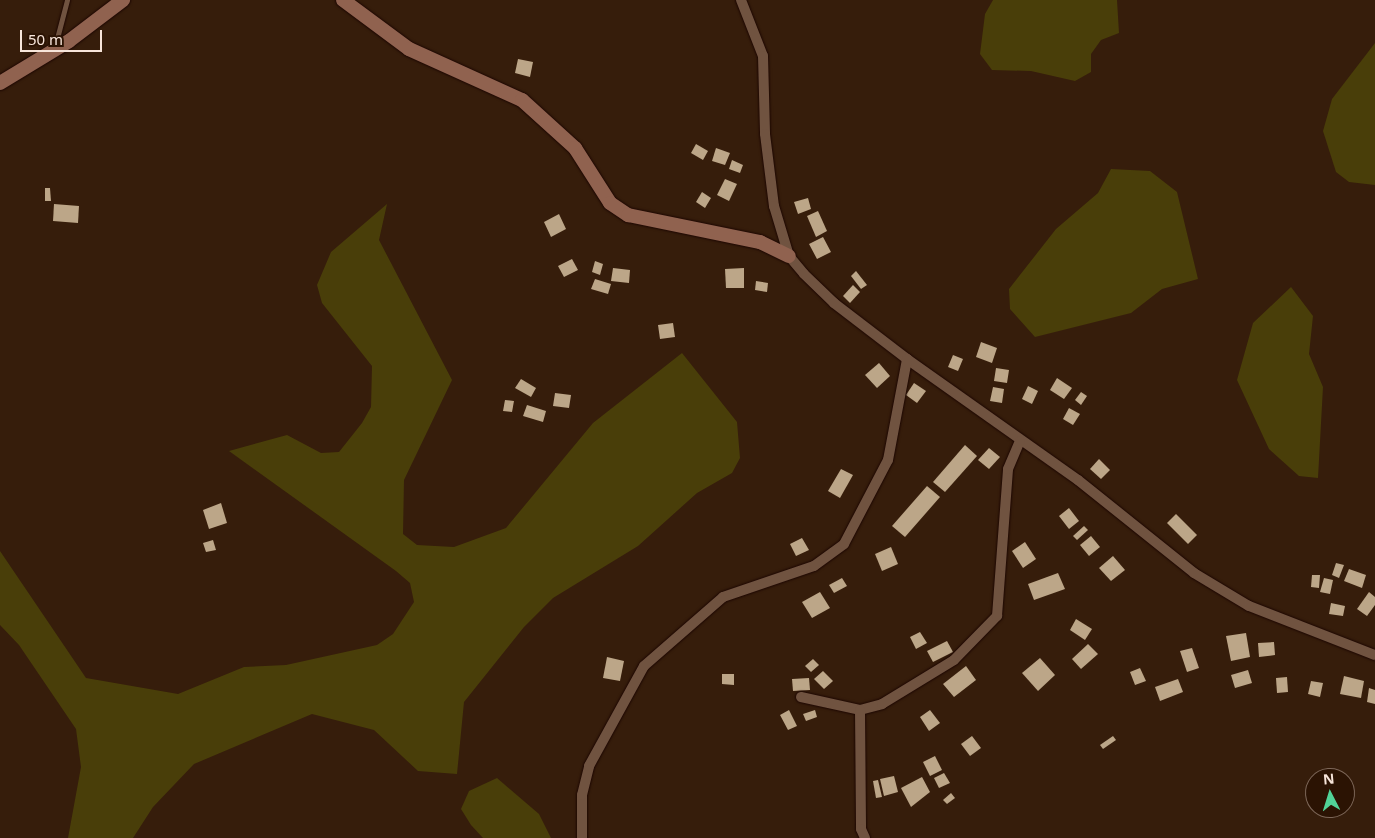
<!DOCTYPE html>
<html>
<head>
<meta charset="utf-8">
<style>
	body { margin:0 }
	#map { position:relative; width:1375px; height:838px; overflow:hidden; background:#361d0b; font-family:"Noto Sans",sans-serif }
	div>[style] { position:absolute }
	.green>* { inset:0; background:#493e09 }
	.building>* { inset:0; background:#bca688 }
	.roads { filter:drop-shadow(0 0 1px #1c0600) drop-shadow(0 0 1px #1c0600) }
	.lane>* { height:5px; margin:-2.5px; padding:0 2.5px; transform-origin:2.5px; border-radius:2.5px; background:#705340 }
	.street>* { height:10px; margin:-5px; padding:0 5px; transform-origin:5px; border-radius:5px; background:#705340 }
	.secondary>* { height:14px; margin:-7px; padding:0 7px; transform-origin:7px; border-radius:7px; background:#90624f }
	span { translate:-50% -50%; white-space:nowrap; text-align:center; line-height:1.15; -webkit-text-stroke:5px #2b1303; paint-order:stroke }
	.north { position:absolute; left:1305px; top:768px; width:50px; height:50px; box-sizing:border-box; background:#2b1303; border:1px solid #7d6759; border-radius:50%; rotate:355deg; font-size:14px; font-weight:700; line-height:20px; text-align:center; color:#f7e5da }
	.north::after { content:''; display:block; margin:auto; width:18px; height:22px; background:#51d398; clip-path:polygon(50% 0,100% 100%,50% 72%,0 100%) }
	.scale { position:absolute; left:20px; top:30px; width:82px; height:22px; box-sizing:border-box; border:2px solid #f7e5da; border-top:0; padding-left:6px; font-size:15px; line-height:18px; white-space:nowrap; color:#f7e5da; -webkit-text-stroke:4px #2b1303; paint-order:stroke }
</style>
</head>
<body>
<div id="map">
	<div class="green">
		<div style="clip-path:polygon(993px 0,1117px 0,1119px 33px,1101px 40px,1091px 54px,1091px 72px,1075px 81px,1031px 71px,992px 70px,980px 54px,985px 14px)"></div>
		<div style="clip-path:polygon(1375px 43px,1375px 185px,1349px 182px,1336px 172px,1323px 131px,1332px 99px)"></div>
		<div style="clip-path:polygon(1111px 169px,1150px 171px,1177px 192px,1198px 279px,1162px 289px,1131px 313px,1035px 337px,1010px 309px,1009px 289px,1056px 229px,1098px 193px)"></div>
		<div style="clip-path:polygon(387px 204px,379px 240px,452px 380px,404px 480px,403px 534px,417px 545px,454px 547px,506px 528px,593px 423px,682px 353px,737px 422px,740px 458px,732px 473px,697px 493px,638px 546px,553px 598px,524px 627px,464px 702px,457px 774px,418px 771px,374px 730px,312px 714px,194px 764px,153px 807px,133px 838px,68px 838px,81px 767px,76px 729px,19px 645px,0 625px,0 551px,86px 678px,178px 694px,244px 667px,286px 665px,377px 645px,393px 634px,414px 602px,410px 583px,396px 571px,229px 451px,287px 435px,321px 453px,339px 452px,362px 423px,371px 407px,372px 366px,322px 303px,317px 285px,331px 252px)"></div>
		<div style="clip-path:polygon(1291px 287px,1313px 316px,1309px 354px,1323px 387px,1318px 478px,1299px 476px,1269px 449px,1237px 380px,1253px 323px)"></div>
		<div style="clip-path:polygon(497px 778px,539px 814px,551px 838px,483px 838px,471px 825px,461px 809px,469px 791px)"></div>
	</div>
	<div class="building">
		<div style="clip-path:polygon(518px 59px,533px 62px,530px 77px,515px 73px)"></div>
		<div style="clip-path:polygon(696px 144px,708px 151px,703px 160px,691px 153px)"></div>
		<div style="clip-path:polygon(716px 148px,730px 153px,725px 165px,712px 161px)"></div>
		<div style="clip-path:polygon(732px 160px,743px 165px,740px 173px,729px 169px)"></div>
		<div style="clip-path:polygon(725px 179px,737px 184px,729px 201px,717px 195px)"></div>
		<div style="clip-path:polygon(45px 188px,50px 188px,51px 201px,45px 201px)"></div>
		<div style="clip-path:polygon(702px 192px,711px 198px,705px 208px,696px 202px)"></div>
		<div style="clip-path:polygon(808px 198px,811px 209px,798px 214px,794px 202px)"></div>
		<div style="clip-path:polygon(54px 204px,79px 206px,78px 223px,53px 221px)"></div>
		<div style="clip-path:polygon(818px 211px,827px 231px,816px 237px,807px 216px)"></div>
		<div style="clip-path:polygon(559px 214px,566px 229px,551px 237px,544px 222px)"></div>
		<div style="clip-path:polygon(823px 237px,831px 252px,817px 259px,809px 244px)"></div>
		<div style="clip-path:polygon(572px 259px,578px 270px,564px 277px,558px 266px)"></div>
		<div style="clip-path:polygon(595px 261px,603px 264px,600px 275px,592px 272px)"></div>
		<div style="clip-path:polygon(613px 268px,630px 270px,629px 283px,611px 281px)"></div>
		<div style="clip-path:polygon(744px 268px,744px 288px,726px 288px,725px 269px)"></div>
		<div style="clip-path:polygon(856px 271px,867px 285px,861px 289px,851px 276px)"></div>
		<div style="clip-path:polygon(595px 279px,611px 284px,608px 294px,591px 289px)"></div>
		<div style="clip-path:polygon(756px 281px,768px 283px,767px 292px,755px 290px)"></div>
		<div style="clip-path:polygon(853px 285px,860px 292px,850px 303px,843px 296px)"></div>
		<div style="clip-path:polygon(673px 323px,675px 337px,660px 339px,658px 325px)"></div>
		<div style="clip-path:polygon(981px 342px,997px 348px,992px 363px,976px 357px)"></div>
		<div style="clip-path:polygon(953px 355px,963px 359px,958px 371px,948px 367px)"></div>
		<div style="clip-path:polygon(879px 363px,890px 376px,877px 388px,865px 375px)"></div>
		<div style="clip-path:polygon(996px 368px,1009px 370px,1007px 383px,994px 381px)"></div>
		<div style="clip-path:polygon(1057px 378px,1072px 388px,1064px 399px,1050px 390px)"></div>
		<div style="clip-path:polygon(521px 379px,536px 388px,531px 397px,515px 388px)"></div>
		<div style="clip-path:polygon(914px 383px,926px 391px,917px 403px,906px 395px)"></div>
		<div style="clip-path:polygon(1028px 386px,1038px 391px,1032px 404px,1022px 399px)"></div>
		<div style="clip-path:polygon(993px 387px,1004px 389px,1002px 403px,990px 401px)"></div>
		<div style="clip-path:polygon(1081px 392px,1087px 396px,1081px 405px,1075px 400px)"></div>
		<div style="clip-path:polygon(555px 393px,571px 395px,569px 408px,553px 406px)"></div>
		<div style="clip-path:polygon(505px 400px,514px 401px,512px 412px,503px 411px)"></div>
		<div style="clip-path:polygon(527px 405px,546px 411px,543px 422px,523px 416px)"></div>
		<div style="clip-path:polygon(1069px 408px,1080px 414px,1073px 425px,1063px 419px)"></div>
		<div style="clip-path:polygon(965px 445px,977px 456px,945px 492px,933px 482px)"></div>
		<div style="clip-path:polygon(989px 448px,1000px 457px,989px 469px,978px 460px)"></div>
		<div style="clip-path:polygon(1099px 459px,1110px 470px,1101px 479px,1090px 469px)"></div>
		<div style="clip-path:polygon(841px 469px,853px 475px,840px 498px,828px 491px)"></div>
		<div style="clip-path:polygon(927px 486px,940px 497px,905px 537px,892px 526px)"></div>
		<div style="clip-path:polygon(221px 503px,227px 523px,209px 529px,203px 510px)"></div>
		<div style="clip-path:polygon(1069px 508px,1079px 521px,1069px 529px,1059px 516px)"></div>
		<div style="clip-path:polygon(1176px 514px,1197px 535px,1188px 544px,1167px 523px)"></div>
		<div style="clip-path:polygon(1084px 526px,1088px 530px,1077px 540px,1073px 536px)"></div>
		<div style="clip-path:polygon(1091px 536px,1100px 547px,1089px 556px,1080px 545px)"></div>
		<div style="clip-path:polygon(802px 538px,809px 550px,796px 556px,790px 544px)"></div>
		<div style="clip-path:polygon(213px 540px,216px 550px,206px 552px,203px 543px)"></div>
		<div style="clip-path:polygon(1025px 542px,1036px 559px,1023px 568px,1012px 551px)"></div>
		<div style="clip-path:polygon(891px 547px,898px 564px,882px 571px,875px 554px)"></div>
		<div style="clip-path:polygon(1113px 556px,1125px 570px,1111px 581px,1099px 568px)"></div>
		<div style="clip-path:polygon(1336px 563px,1344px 565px,1339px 578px,1332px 575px)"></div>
		<div style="clip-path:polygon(1349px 569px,1366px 575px,1362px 588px,1344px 581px)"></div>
		<div style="clip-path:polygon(1058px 573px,1065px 589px,1034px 600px,1028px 584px)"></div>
		<div style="clip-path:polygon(1312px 575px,1320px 575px,1319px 588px,1311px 587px)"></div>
		<div style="clip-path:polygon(842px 578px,847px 586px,834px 593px,829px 585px)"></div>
		<div style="clip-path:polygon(1324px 578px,1333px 580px,1330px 594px,1320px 592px)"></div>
		<div style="clip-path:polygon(820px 592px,830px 608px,812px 618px,802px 602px)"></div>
		<div style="clip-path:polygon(1369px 592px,1375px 597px,1375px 605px,1367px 616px,1357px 609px)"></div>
		<div style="clip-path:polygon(1331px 603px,1345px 606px,1343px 616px,1329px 614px)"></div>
		<div style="clip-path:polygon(1076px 619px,1092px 629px,1085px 640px,1070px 630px)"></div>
		<div style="clip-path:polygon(920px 632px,927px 643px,916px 649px,910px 637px)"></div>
		<div style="clip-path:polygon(1246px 633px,1250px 657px,1231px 661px,1226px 636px)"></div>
		<div style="clip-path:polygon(947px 641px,953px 652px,933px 662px,927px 651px)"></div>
		<div style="clip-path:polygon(1274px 642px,1275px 655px,1259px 657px,1258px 643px)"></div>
		<div style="clip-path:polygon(1088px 644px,1098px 654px,1081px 669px,1072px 659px)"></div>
		<div style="clip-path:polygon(1192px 648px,1199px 668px,1187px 672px,1180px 651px)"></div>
		<div style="clip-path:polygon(607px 657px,624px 661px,620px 681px,603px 678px)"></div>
		<div style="clip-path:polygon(1040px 658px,1055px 675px,1038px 691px,1022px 673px)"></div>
		<div style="clip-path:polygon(813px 659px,819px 665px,811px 672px,805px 666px)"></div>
		<div style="clip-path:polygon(966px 666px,976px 680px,954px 697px,943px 684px)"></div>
		<div style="clip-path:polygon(1140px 668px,1146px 681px,1135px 685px,1130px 672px)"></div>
		<div style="clip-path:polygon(1248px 670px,1252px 683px,1235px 688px,1231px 675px)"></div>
		<div style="clip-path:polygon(823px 671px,833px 681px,824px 689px,814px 679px)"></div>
		<div style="clip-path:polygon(722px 674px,734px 674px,734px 685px,722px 684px)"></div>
		<div style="clip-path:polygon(1344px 676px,1364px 681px,1361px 698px,1340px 694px)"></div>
		<div style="clip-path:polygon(1287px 677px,1288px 692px,1277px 693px,1276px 678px)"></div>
		<div style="clip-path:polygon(809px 678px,810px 690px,793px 691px,792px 679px)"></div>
		<div style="clip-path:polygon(1178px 679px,1183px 692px,1160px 701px,1155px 687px)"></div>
		<div style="clip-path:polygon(1311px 681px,1323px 683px,1320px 697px,1308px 694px)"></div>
		<div style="clip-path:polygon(1369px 688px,1375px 690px,1375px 704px,1367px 702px)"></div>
		<div style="clip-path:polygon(789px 710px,797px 726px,788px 730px,780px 715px)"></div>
		<div style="clip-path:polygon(815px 710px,817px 717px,806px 721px,803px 714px)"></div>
		<div style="clip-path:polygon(930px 710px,940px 723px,929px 731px,920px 717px)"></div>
		<div style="clip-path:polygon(972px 736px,981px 748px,970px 756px,961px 744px)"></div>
		<div style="clip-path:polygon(1113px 736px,1116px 740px,1103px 749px,1100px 745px)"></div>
		<div style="clip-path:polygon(935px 756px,942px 770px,930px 776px,923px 762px)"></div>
		<div style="clip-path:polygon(944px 773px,950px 783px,939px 788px,934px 778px)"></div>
		<div style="clip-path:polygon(894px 776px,898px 792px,884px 796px,880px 779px)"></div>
		<div style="clip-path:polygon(922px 777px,930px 792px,911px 807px,901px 788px)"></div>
		<div style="clip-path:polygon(878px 780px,882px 797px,876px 798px,873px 781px)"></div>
		<div style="clip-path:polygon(951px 793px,955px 798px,947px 804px,943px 800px)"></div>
	</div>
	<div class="roads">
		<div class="lane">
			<div style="left:55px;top:46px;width:48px;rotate:-75.4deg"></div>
		</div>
		<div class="street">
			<div style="left:741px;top:0;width:60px;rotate:68.6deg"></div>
			<div style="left:763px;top:56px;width:78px;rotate:88.5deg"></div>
			<div style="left:765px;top:134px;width:73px;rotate:82.9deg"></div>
			<div style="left:774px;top:206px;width:52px;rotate:73.3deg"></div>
			<div style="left:789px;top:256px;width:23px;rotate:50deg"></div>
			<div style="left:804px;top:274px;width:42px;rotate:44deg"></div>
			<div style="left:834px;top:303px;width:92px;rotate:37.5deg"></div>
			<div style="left:907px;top:359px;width:209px;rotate:35.3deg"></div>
			<div style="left:1078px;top:480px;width:149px;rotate:38.7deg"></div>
			<div style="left:1194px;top:573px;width:64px;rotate:31deg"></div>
			<div style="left:1249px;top:606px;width:135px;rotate:21.3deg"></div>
			<div style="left:801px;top:697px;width:60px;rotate:12.4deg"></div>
			<div style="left:860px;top:710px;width:23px;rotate:-15deg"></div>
			<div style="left:882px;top:704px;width:84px;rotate:-31.4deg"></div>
			<div style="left:954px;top:660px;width:62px;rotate:-45.7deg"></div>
			<div style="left:997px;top:616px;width:147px;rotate:-85.7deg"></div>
			<div style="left:1008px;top:469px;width:30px;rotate:-67deg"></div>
			<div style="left:860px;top:710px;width:119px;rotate:89.5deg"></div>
			<div style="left:861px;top:829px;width:10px;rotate:66deg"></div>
			<div style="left:582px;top:838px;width:43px;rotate:-90deg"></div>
			<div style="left:582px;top:795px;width:30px;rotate:-76deg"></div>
			<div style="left:589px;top:766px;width:114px;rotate:-61.2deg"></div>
			<div style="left:644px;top:666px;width:105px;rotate:-41.1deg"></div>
			<div style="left:723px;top:597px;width:96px;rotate:-18.8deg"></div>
			<div style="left:814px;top:566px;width:37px;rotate:-36deg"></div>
			<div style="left:844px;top:544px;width:95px;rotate:-62.4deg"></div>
			<div style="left:888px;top:460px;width:103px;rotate:-79.3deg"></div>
		</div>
		<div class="secondary">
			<div style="left:343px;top:0;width:82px;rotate:36.6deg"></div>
			<div style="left:409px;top:49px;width:124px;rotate:24.3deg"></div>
			<div style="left:522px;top:100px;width:72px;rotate:42.2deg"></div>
			<div style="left:575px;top:148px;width:65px;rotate:57.5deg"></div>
			<div style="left:610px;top:203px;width:22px;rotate:34deg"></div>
			<div style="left:628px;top:215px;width:135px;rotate:11.6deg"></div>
			<div style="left:760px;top:242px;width:32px;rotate:26deg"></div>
			<div style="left:0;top:83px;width:81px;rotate:-31.3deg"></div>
			<div style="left:69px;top:41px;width:68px;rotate:-37.2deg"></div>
		</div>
	</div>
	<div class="north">N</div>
	<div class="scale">50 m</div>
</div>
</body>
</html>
